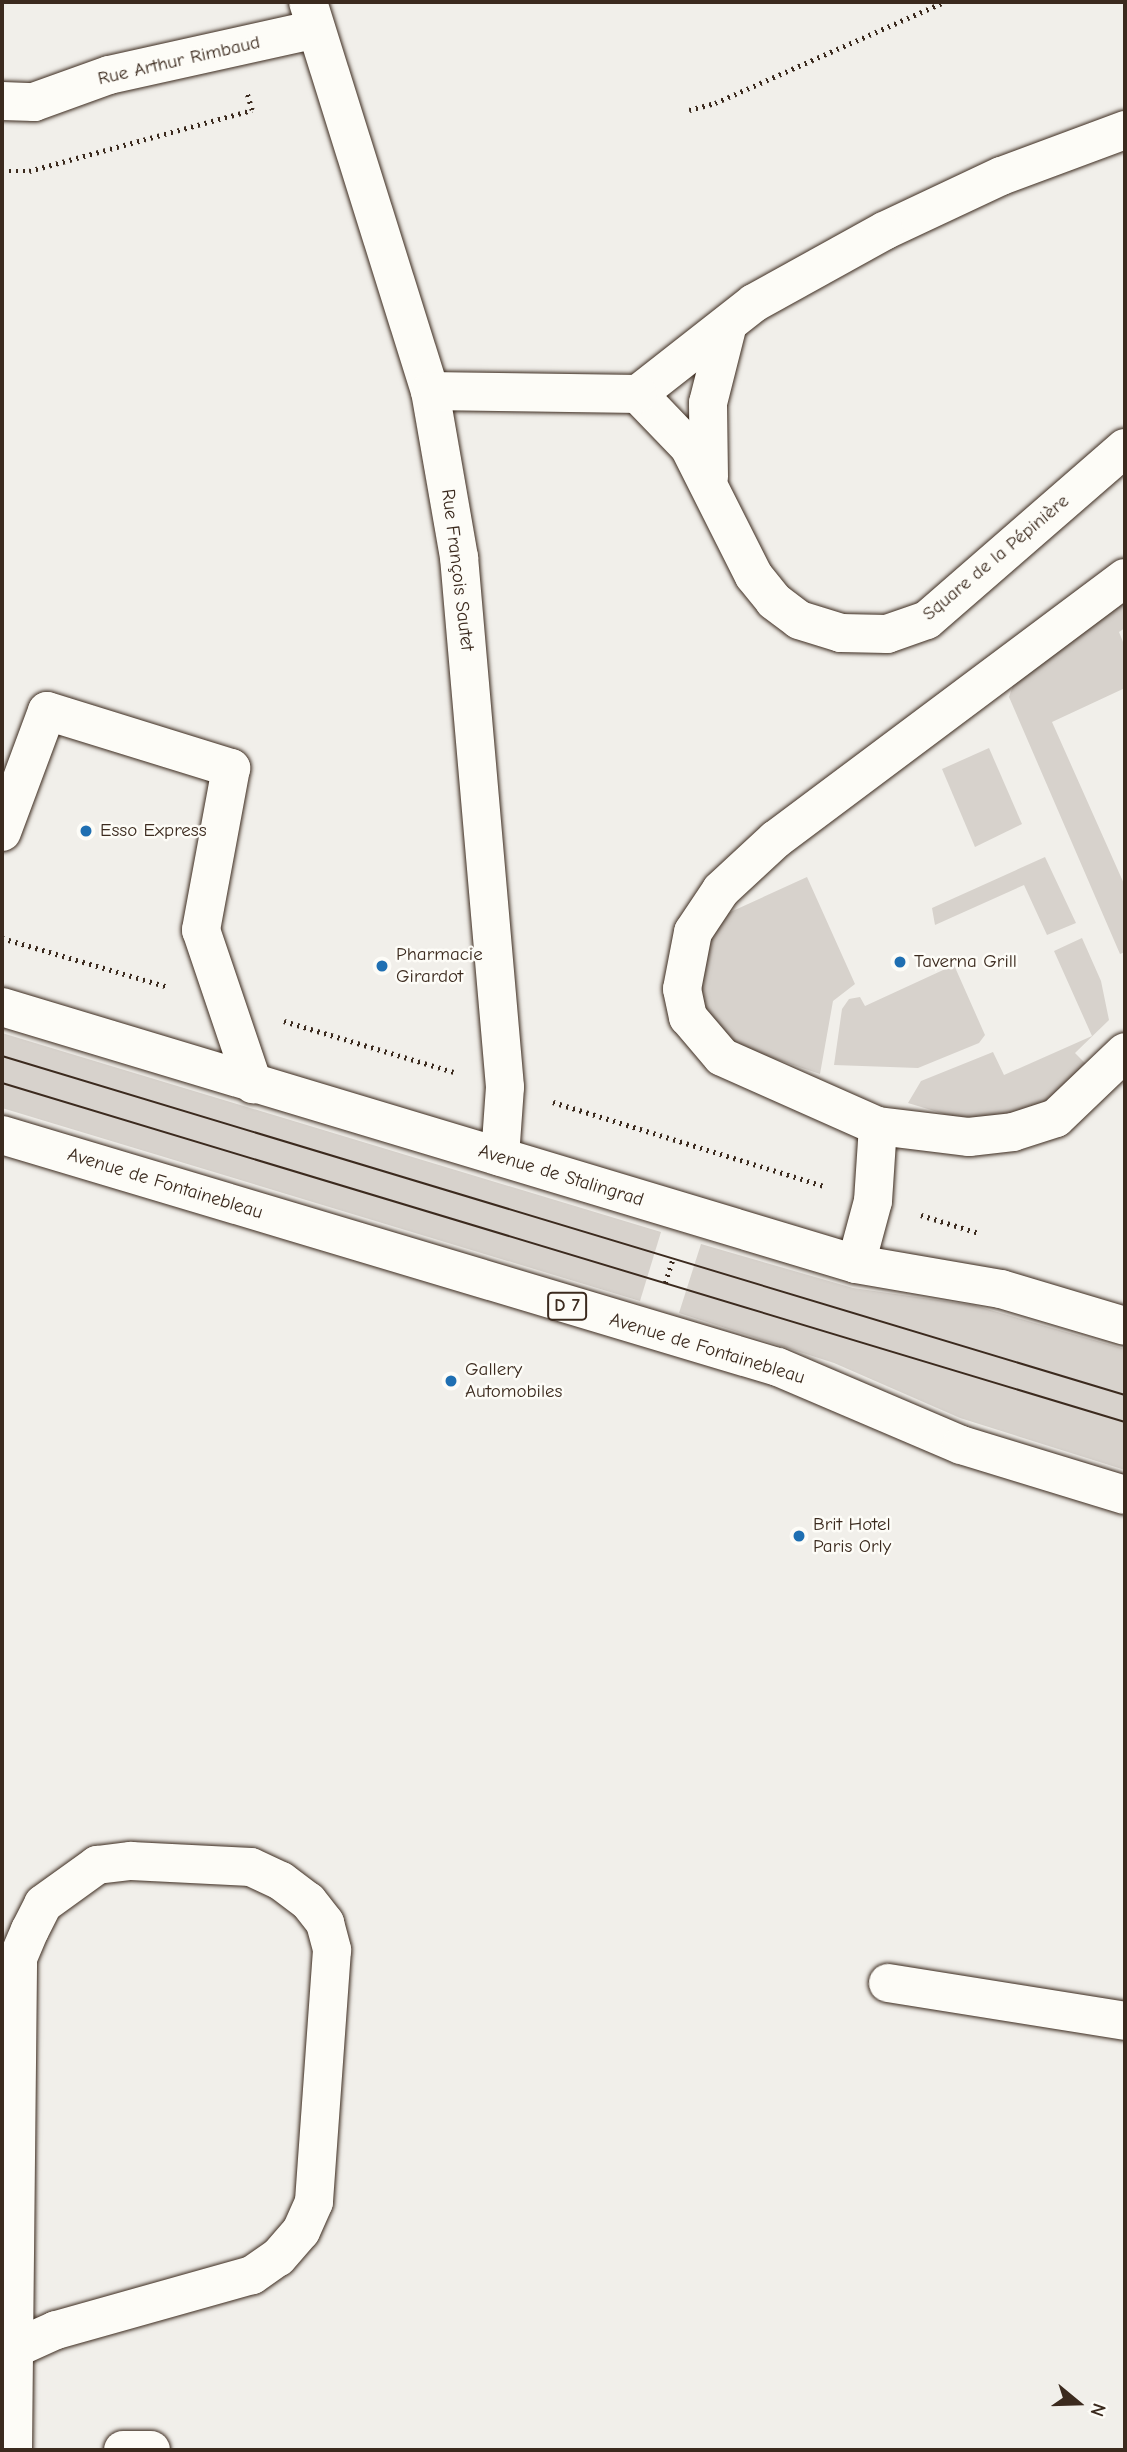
<!DOCTYPE html>
<html>
<head>
<meta charset="utf-8">
<style>
	body { margin:0 }
	#map { position:relative; width:1127px; height:2452px; overflow:hidden; background:#f1efea; font-family:"Comic Neue",sans-serif }
	div>[style] { position:absolute }
	.green>* { inset:0; background:#d7d2cc }
	.path>* { height:4.5px; margin-top:-2.25px; transform-origin:0; background:repeating-linear-gradient(90deg,#3b2a1e 0 2px,transparent 0 7px) }
	.roads { filter:drop-shadow(0 0 2px #3b2a1e) drop-shadow(0 0 2px #3b2a1e) }
	.minor>* { height:38px; margin:-19px; padding:0 19px; transform-origin:19px; border-radius:19px; background:#fdfcf7 }
	.major>* { height:38px; margin:-19px; padding:0 19px; transform-origin:19px; border-radius:19px; background:#fdfcf7 }
	.tram>* { height:2px; margin:-1px; padding:0 1px; transform-origin:1px; border-radius:1px; background:#3b2a1e }
	.dots>* { width:19px; height:19px; translate:-50% -50%; box-sizing:border-box; border:4px solid #fdfcf7; border-radius:50% }
	span { translate:-50% -50%; white-space:nowrap; text-align:center; line-height:1.15; -webkit-text-stroke:5px #fdfcf7; paint-order:stroke }
	.shield-label span { padding:2px 5px; background:#fdfcf7; border:2px solid; border-radius:5px; -webkit-text-stroke-width:0 }
	.shield-label { font-size:18px; color:#3b2a1e; font-weight:700 }
	.street-label { font-size:19px; color:#3b2a1e }
	.poi-label { font-size:19px; color:#3b2a1e }
	.left { translate:0 -50%; text-align:left }
	.frame { position:absolute; inset:0; border:4px solid #3b2a1e; pointer-events:none }
	.north { position:absolute; left:1043px; top:2368px; width:70px; height:70px; -webkit-text-stroke:5px #fdfcf7; paint-order:stroke; rotate:109deg; font-size:19px; font-weight:700; line-height:28px; text-align:center; color:#3b2a1e }
	.north::after { content:''; display:block; margin:auto; width:24px; height:32px; background:#3b2a1e; clip-path:polygon(50% 0,100% 100%,50% 72%,0 100%) }
</style>
</head>
<body>
<div id="map">
	<div class="green">
		<div style="clip-path:polygon(1125px 597px,1125px 628px,1119px 632px,1125px 647px,1125px 688px,1052px 722px,1125px 886px,1125px 952px,1120px 954px,1009px 697px,1015px 680px)"></div>
		<div style="clip-path:polygon(989px 748px,1022px 824px,975px 847px,942px 769px)"></div>
		<div style="clip-path:polygon(1045px 857px,1076px 923px,1047px 935px,1024px 885px,935px 925px,932px 908px)"></div>
		<div style="clip-path:polygon(807px 877px,855px 984px,833px 1001px,820px 1074px,740px 1047px,715px 1028px,700px 999px,701px 956px,726px 914px)"></div>
		<div style="clip-path:polygon(1082px 938px,1101px 981px,1109px 1020px,1075px 1053px,1086px 1064px,1050px 1099px,1023px 1114px,964px 1120px,908px 1103px,921px 1081px,993px 1052px,1004px 1075px,1092px 1036px,1054px 951px)"></div>
		<div style="clip-path:polygon(954px 965px,985px 1035px,979px 1043px,918px 1068px,834px 1065px,842px 1009px,849px 999px,860px 997px,865px 1006px)"></div>
		<div style="clip-path:polygon(2px 1033px,661px 1232px,640px 1301px,2px 1108px)"></div>
		<div style="clip-path:polygon(701px 1244px,853px 1288px,973px 1305px,1125px 1349px,1125px 1470px,960px 1418px,834px 1363px,679px 1313px)"></div>
	</div>
	<div class="path">
		<div style="left:689px;top:110px;width:27px;rotate:-15deg"></div>
		<div style="left:715px;top:103px;width:250px;rotate:-23.8deg"></div>
		<div style="left:2px;top:171px;width:27px"></div>
		<div style="left:29px;top:171px;width:231px;rotate:-15.3deg"></div>
		<div style="left:252px;top:110px;width:17px;rotate:-107deg"></div>
		<div style="left:2px;top:938px;width:174px;rotate:16.4deg"></div>
		<div style="left:284px;top:1021px;width:177px;rotate:16.7deg"></div>
		<div style="left:553px;top:1102px;width:285px;rotate:17.2deg"></div>
		<div style="left:921px;top:1215px;width:61px;rotate:17.2deg"></div>
		<div style="left:665px;top:1283px;width:26px;rotate:-72deg"></div>
	</div>
	<div class="roads">
		<div class="minor">
			<div style="left:308px;top:2px;width:408px;rotate:72.6deg"></div>
			<div style="left:430px;top:391px;width:169px;rotate:80.1deg"></div>
			<div style="left:459px;top:557px;width:532px;rotate:85.04deg"></div>
			<div style="left:505px;top:1087px;width:70px;rotate:94.1deg"></div>
			<div style="left:2px;top:101px;width:32px;rotate:2deg"></div>
			<div style="left:34px;top:102px;width:80px;rotate:-19.8deg"></div>
			<div style="left:109px;top:75px;width:212px;rotate:-12.5deg"></div>
			<div style="left:1125px;top:130px;width:132px;rotate:159.6deg"></div>
			<div style="left:1001px;top:176px;width:129px;rotate:154.8deg"></div>
			<div style="left:884px;top:231px;width:149px;rotate:151deg"></div>
			<div style="left:754px;top:303px;width:147px;rotate:141.9deg"></div>
			<div style="left:638px;top:394px;width:74px;rotate:46.1deg"></div>
			<div style="left:689px;top:447px;width:144px;rotate:63.3deg"></div>
			<div style="left:754px;top:576px;width:32px;rotate:51deg"></div>
			<div style="left:774px;top:601px;width:31px;rotate:37deg"></div>
			<div style="left:799px;top:620px;width:44px;rotate:17.2deg"></div>
			<div style="left:841px;top:633px;width:46px;rotate:1.2deg"></div>
			<div style="left:887px;top:634px;width:42px;rotate:-19.3deg"></div>
			<div style="left:927px;top:620px;width:262px;rotate:-41deg"></div>
			<div style="left:430px;top:391px;width:208px;rotate:0.8deg"></div>
			<div style="left:709px;top:477px;width:74px;rotate:-90.8deg"></div>
			<div style="left:708px;top:403px;width:77px;rotate:-75.8deg"></div>
			<div style="left:1125px;top:578px;width:436px;rotate:143.2deg"></div>
			<div style="left:776px;top:839px;width:75px;rotate:137.2deg"></div>
			<div style="left:721px;top:890px;width:50px;rotate:123.7deg"></div>
			<div style="left:693px;top:932px;width:58px;rotate:100.9deg"></div>
			<div style="left:682px;top:989px;width:29px;rotate:78deg"></div>
			<div style="left:688px;top:1017px;width:52px;rotate:49.6deg"></div>
			<div style="left:722px;top:1057px;width:171px;rotate:23.9deg"></div>
			<div style="left:878px;top:1126px;width:92px;rotate:6.9deg"></div>
			<div style="left:969px;top:1137px;width:44px;rotate:-6.5deg"></div>
			<div style="left:1013px;top:1132px;width:45px;rotate:-18deg"></div>
			<div style="left:1056px;top:1118px;width:95px;rotate:-43.7deg"></div>
			<div style="left:2px;top:832px;width:129px;rotate:-69.6deg"></div>
			<div style="left:47px;top:711px;width:193px;rotate:17.2deg"></div>
			<div style="left:231px;top:768px;width:165px;rotate:100.5deg"></div>
			<div style="left:201px;top:930px;width:163px;rotate:71.3deg"></div>
			<div style="left:856px;top:1264px;width:65px;rotate:-74.9deg"></div>
			<div style="left:873px;top:1201px;width:75px;rotate:-86.2deg"></div>
			<div style="left:888px;top:1983px;width:240px;rotate:9.1deg"></div>
			<div style="left:13px;top:2450px;width:101px;rotate:-89.4deg"></div>
			<div style="left:14px;top:2349px;width:391px;rotate:-89.4deg"></div>
			<div style="left:18px;top:1958px;width:30px;rotate:-67deg"></div>
			<div style="left:30px;top:1930px;width:29px;rotate:-63deg"></div>
			<div style="left:43px;top:1904px;width:67px;rotate:-35.8deg"></div>
			<div style="left:97px;top:1865px;width:34px;rotate:-7deg"></div>
			<div style="left:131px;top:1861px;width:120px;rotate:2.9deg"></div>
			<div style="left:251px;top:1867px;width:33px;rotate:25deg"></div>
			<div style="left:281px;top:1881px;width:34px;rotate:37deg"></div>
			<div style="left:308px;top:1901px;width:28px;rotate:52deg"></div>
			<div style="left:325px;top:1923px;width:28px;rotate:75deg"></div>
			<div style="left:332px;top:1950px;width:253px;rotate:94.1deg"></div>
			<div style="left:314px;top:2202px;width:32px;rotate:114deg"></div>
			<div style="left:301px;top:2231px;width:35px;rotate:131deg"></div>
			<div style="left:278px;top:2257px;width:32px;rotate:145deg"></div>
			<div style="left:252px;top:2275px;width:204px;rotate:164.3deg"></div>
			<div style="left:56px;top:2330px;width:46px;rotate:155.7deg"></div>
			<div style="left:123px;top:2450px;width:28px"></div>
		</div>
		<div class="major">
			<div style="left:2px;top:1007px;width:892px;rotate:16.75deg"></div>
			<div style="left:856px;top:1264px;width:147px;rotate:9.8deg"></div>
			<div style="left:1001px;top:1289px;width:129px;rotate:16.6deg"></div>
			<div style="left:2px;top:1135px;width:810px;rotate:16.65deg"></div>
			<div style="left:778px;top:1367px;width:199px;rotate:23.1deg"></div>
			<div style="left:961px;top:1445px;width:171px;rotate:17deg"></div>
		</div>
	</div>
	<div class="tram">
		<div style="left:2px;top:1056px;width:1173px;rotate:16.8deg"></div>
		<div style="left:2px;top:1083px;width:1173px;rotate:16.8deg"></div>
	</div>
	<div class="dots">
		<div style="left:86px;top:831px;background:#1f6fb2"></div>
		<div style="left:900px;top:962px;background:#1f6fb2"></div>
		<div style="left:382px;top:966px;background:#1f6fb2"></div>
		<div style="left:451px;top:1381px;background:#1f6fb2"></div>
		<div style="left:799px;top:1536px;background:#1f6fb2"></div>
	</div>
	<div class="shield-label">
		<span style="left:567px;top:1306px">D 7</span>
	</div>
	<div class="street-label">
		<span style="left:179px;top:61px;rotate:-13deg">Rue Arthur Rimbaud</span>
		<span style="left:996px;top:558px;rotate:-40deg">Square de la Pépinière</span>
		<span style="left:457px;top:570px;rotate:83deg">Rue François Sautet</span>
		<span style="left:561px;top:1176px;rotate:17deg">Avenue de Stalingrad</span>
		<span style="left:165px;top:1184px;rotate:17deg">Avenue de Fontainebleau</span>
		<span style="left:707px;top:1349px;rotate:17deg">Avenue de Fontainebleau</span>
	</div>
	<div class="poi-label">
		<span class="left" style="left:100px;top:831px">Esso Express</span>
		<span class="left" style="left:396px;top:966px">Pharmacie<br>Girardot</span>
		<span class="left" style="left:914px;top:962px">Taverna Grill</span>
		<span class="left" style="left:465px;top:1381px">Gallery<br>Automobiles</span>
		<span class="left" style="left:813px;top:1536px">Brit Hotel<br>Paris Orly</span>
	</div>
	<div class="frame"></div>
	<div class="north">N</div>
</div>
</body>
</html>
